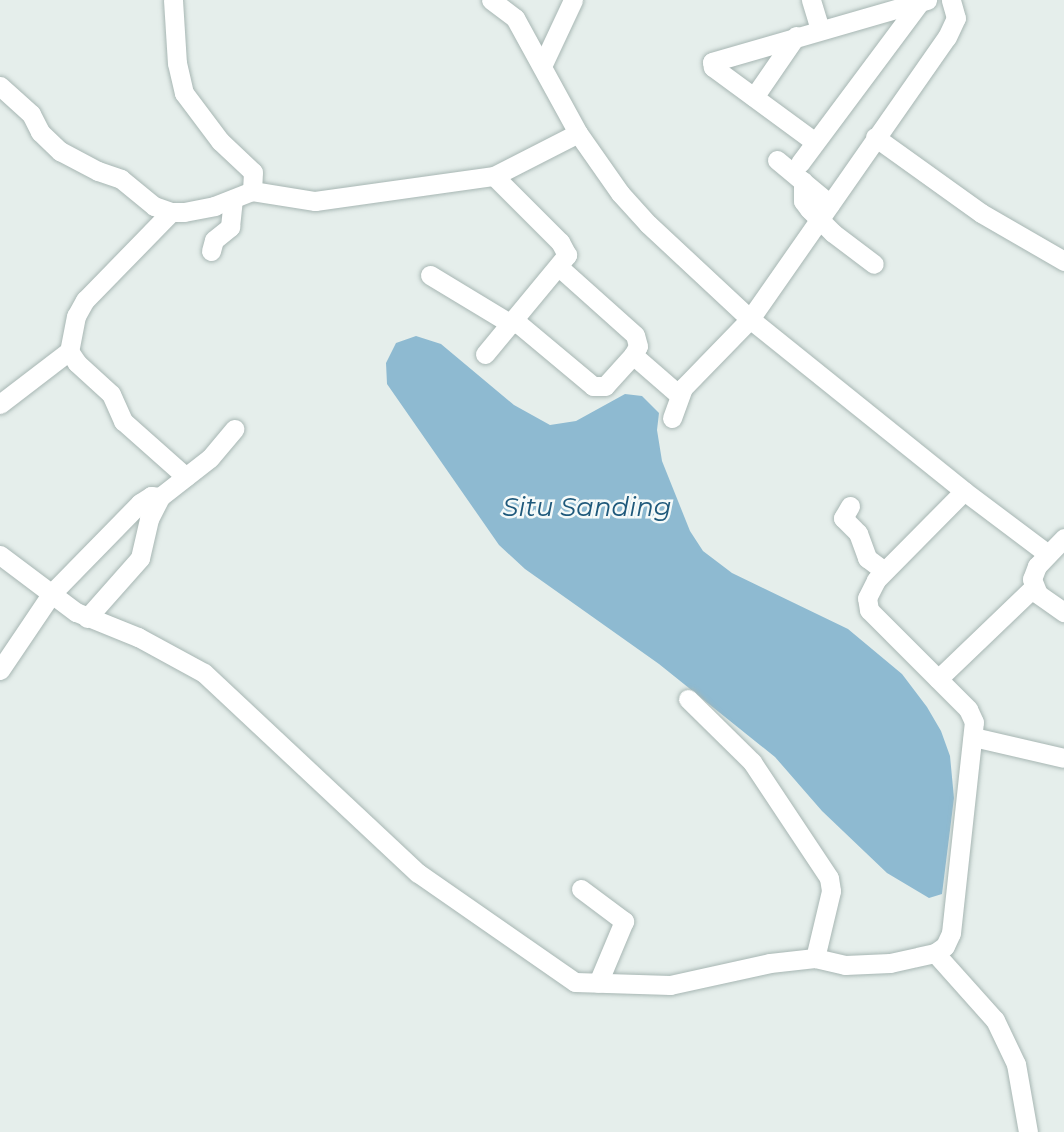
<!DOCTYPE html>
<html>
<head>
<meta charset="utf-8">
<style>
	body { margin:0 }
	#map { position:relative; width:1064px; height:1132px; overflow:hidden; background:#e5eeeb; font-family:Montserrat,sans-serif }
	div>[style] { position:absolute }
	.water>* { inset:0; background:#8ebad1 }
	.roads { filter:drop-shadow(0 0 2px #a7b6b3) drop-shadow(0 0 2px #a7b6b3) }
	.minor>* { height:19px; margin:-9.5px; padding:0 9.5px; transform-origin:9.5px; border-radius:9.5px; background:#fff }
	span { translate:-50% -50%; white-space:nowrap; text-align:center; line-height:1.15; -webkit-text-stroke:5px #f5faf9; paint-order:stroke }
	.water-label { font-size:26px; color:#1f597b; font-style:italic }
</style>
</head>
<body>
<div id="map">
	<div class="water">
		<div style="clip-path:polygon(416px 336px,441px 344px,514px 405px,550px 425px,576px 421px,625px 394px,642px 396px,659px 413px,657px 430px,662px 461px,690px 531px,703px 551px,732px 573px,848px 629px,902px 674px,927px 707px,941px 731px,950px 756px,954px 798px,942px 894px,929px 898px,887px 873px,822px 811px,775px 757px,659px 664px,525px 569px,499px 545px,387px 384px,386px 363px,396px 343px)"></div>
	</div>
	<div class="roads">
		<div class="minor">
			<div style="left:173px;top:0;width:63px;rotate:86.4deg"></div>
			<div style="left:177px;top:63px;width:31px;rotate:77deg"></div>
			<div style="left:184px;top:93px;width:60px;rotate:53.1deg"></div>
			<div style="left:220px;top:141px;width:45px;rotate:43.2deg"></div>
			<div style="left:253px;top:172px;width:19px;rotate:93deg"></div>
			<div style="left:811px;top:0;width:30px;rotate:73deg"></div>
			<div style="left:543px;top:64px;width:71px;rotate:-64.9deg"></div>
			<div style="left:0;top:86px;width:42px;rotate:42.1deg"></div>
			<div style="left:31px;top:114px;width:20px;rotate:63deg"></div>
			<div style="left:40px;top:132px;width:28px;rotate:44deg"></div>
			<div style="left:60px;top:151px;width:43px;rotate:27.8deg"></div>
			<div style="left:98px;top:171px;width:24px;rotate:19deg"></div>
			<div style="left:121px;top:179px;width:43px;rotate:39.3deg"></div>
			<div style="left:154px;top:206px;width:18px;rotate:19deg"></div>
			<div style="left:171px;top:212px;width:13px"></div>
			<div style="left:184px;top:212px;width:31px;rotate:-11deg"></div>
			<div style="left:214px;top:206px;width:41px;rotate:-21.5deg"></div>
			<div style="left:252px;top:191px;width:64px;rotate:9deg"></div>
			<div style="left:315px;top:201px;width:181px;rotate:-8deg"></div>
			<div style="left:494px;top:176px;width:94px;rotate:-27.1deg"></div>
			<div style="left:754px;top:97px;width:74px;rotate:-55.5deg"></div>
			<div style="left:875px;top:137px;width:130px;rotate:35.6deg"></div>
			<div style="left:981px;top:213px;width:96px;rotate:30deg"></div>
			<div style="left:815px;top:142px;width:127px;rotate:-143.7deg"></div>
			<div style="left:713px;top:67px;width:5px;rotate:-101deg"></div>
			<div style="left:712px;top:62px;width:224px;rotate:-16.1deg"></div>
			<div style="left:777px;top:160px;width:69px;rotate:39.7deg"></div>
			<div style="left:800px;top:163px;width:201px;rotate:-53.3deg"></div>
			<div style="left:803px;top:181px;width:20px;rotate:90deg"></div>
			<div style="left:803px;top:201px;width:10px;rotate:53deg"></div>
			<div style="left:809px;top:209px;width:34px;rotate:45deg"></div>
			<div style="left:833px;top:233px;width:51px;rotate:37.1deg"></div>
			<div style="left:171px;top:212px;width:123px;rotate:134.3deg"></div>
			<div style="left:85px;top:300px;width:18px;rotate:119deg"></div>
			<div style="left:76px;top:316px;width:36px;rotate:101deg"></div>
			<div style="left:69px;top:351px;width:14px;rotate:56deg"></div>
			<div style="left:77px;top:363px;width:46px;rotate:42.4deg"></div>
			<div style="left:111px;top:394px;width:30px;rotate:66deg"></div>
			<div style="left:123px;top:421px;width:84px;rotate:41.6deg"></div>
			<div style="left:211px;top:251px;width:11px;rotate:-75deg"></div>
			<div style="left:214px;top:240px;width:21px;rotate:-39deg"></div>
			<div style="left:230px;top:227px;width:28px;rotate:-84deg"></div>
			<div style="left:430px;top:275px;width:95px;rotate:31.2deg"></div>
			<div style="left:514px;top:320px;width:103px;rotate:39.9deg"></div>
			<div style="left:593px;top:386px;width:12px"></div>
			<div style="left:605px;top:386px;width:42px;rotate:-47.9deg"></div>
			<div style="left:633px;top:355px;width:10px;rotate:-61deg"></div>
			<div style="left:638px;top:346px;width:11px;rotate:-105deg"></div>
			<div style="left:635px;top:335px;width:102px;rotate:-138.2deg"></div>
			<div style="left:485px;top:354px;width:129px;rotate:-50.4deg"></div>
			<div style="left:567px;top:255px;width:15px;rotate:-118deg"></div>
			<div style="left:560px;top:242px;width:93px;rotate:-135deg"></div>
			<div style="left:633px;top:355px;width:61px;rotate:41deg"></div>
			<div style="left:0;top:404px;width:87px;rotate:-37.5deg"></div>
			<div style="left:672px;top:418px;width:32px;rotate:-70deg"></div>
			<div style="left:683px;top:388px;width:96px;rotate:-45.8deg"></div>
			<div style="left:750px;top:319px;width:344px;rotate:-55.1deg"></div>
			<div style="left:947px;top:37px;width:21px;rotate:-65deg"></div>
			<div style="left:956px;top:18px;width:19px;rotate:-106deg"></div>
			<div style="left:964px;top:491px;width:105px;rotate:36.9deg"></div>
			<div style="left:850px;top:506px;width:14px;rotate:120deg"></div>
			<div style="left:843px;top:518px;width:21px;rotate:45deg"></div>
			<div style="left:858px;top:533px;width:27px;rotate:70deg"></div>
			<div style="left:867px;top:558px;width:21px;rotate:37deg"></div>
			<div style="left:1064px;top:538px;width:39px;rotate:134deg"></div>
			<div style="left:1037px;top:566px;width:14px;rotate:111deg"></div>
			<div style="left:1032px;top:579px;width:16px;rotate:68deg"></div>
			<div style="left:1038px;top:594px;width:32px;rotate:35deg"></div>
			<div style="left:0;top:555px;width:95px;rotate:36.9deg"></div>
			<div style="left:76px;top:612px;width:67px;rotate:22deg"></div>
			<div style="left:138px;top:637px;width:75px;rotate:28.6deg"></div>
			<div style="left:204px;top:673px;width:293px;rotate:43.1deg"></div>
			<div style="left:418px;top:873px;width:191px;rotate:34.8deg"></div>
			<div style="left:575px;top:982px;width:95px;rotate:1.8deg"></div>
			<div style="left:670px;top:985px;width:102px;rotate:-12.4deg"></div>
			<div style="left:770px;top:963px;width:45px;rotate:-6.3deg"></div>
			<div style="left:815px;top:958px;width:31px;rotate:13deg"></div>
			<div style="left:845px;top:965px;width:45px;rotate:-2.5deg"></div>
			<div style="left:890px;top:963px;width:46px;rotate:-12.5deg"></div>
			<div style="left:935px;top:953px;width:12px;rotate:-35deg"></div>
			<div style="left:945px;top:946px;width:14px;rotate:-65deg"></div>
			<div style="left:951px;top:933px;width:212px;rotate:-83.8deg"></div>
			<div style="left:974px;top:722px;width:14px;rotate:-115deg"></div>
			<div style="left:968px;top:709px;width:140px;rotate:-135deg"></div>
			<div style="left:869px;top:610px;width:12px;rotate:-99deg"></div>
			<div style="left:867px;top:598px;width:20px;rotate:-63deg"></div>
			<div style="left:876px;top:580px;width:125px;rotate:-45.3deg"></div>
			<div style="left:964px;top:491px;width:275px;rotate:-141.2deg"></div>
			<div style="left:750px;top:319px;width:139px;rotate:-137deg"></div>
			<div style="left:648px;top:224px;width:42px;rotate:-132.1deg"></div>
			<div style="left:620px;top:193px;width:73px;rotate:-125deg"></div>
			<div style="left:578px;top:133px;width:131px;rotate:-118.7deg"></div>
			<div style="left:515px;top:18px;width:30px;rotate:-143deg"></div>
			<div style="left:87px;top:618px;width:80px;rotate:-48.5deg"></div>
			<div style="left:140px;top:558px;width:40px;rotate:-77deg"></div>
			<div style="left:149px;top:519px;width:25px;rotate:-63deg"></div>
			<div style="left:160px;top:497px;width:63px;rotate:-38deg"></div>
			<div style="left:210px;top:458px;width:38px;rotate:-50deg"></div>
			<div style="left:0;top:670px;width:93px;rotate:-56deg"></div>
			<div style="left:52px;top:593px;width:126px;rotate:-45.6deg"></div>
			<div style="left:140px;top:503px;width:13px;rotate:-32deg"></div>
			<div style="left:151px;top:496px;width:9px;rotate:6deg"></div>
			<div style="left:938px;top:679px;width:132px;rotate:-43.8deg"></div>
			<div style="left:688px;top:699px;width:90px;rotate:44.5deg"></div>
			<div style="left:752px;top:762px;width:139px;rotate:56.4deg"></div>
			<div style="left:829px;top:878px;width:13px;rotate:81deg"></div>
			<div style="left:831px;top:891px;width:69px;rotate:103.4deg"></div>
			<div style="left:973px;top:737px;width:93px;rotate:13deg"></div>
			<div style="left:581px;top:889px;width:54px;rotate:36.7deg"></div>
			<div style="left:624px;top:921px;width:67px;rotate:112.8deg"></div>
			<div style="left:935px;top:953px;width:90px;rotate:48.2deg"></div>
			<div style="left:995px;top:1020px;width:49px;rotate:64.5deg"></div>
			<div style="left:1016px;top:1064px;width:69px;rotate:80deg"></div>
		</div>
	</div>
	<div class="water-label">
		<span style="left:587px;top:508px">Situ Sanding</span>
	</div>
</div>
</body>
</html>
